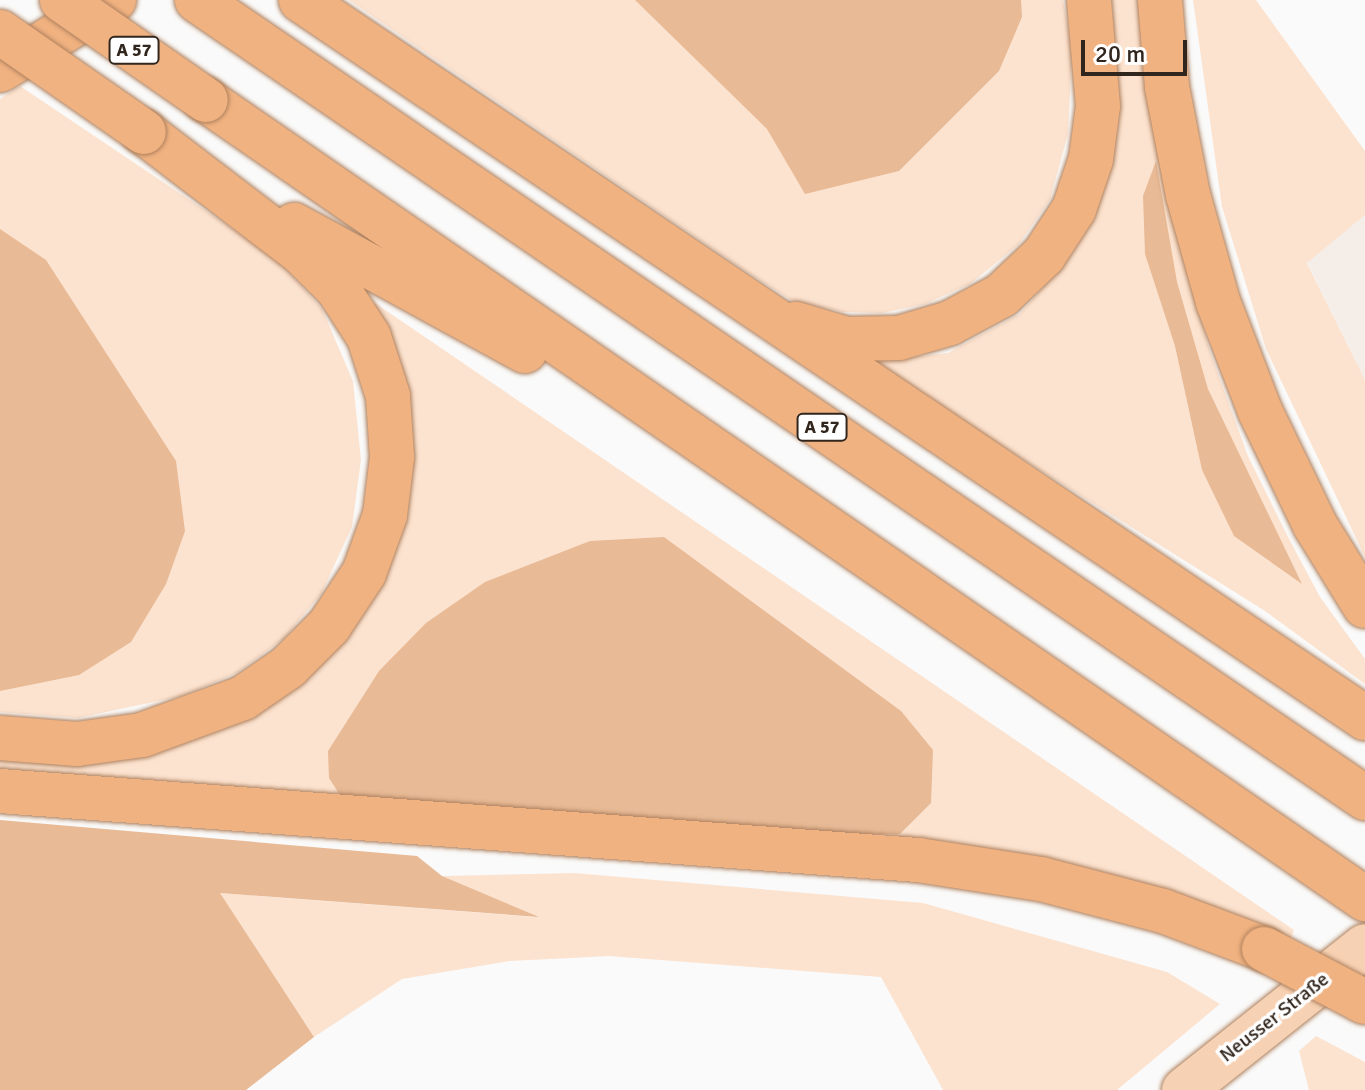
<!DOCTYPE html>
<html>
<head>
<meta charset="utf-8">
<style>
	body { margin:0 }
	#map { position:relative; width:1365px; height:1090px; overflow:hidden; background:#fafafa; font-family:Signika,sans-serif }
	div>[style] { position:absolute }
	.built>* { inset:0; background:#f5ede8 }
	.green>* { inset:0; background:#fce3d0 }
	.forest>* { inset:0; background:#e8ba96 }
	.roads { filter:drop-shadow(0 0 2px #ae815e) drop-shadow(0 0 2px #ae815e) }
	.major>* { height:44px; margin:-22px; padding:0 22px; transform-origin:22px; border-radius:22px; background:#f7d1b3 }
	.highway>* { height:44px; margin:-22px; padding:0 22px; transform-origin:22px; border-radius:22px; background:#f1b281 }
	.bridges { filter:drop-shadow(0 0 2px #ae815e) drop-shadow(0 0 2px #ae815e) }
	.highway-bridge>* { height:44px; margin:-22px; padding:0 22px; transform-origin:22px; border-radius:22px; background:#f1b281 }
	span { translate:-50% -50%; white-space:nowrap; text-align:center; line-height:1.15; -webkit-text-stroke:7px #fff; paint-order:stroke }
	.shield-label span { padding:2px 6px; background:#fff; border:2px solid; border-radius:6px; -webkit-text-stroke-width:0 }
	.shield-label { font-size:18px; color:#31261d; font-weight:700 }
	.street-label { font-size:20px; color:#31261d }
	.scale { position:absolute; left:1081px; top:40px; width:106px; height:36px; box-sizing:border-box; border:4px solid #31261d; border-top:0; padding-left:10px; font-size:24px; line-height:28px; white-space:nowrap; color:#31261d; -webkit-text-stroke:6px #fff; paint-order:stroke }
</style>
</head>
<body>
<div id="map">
	<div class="built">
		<div style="clip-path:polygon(1365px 215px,1365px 380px,1307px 262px)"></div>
	</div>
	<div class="green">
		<div style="clip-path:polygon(349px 0,1063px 0,1072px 49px,1068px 134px,1050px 199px,1019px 244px,970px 284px,925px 304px,882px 313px,843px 312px,793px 301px,747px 272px)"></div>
		<div style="clip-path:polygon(1112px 0,1144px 0,1176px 229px,1210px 352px,1248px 456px,1287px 535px,1320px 597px,1365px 659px,1365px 684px,1265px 611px,868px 362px,948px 353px,1020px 314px,1071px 255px,1096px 206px,1116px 131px)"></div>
		<div style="clip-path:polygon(1193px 0,1256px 0,1365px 151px,1365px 215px,1307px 263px,1365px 380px,1365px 557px,1266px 349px,1222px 207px)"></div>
		<div style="clip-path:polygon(20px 86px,276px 258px,322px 309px,353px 381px,361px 460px,352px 527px,321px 594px,284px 638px,238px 672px,182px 696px,78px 718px,0 712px,0 99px)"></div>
		<div style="clip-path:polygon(375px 303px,1294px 930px,1289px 942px,1130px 885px,0 776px,0 756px,156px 749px,381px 568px)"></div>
		<div style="clip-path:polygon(574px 873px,923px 903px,1167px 972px,1220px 1004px,1117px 1090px,943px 1090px,881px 977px,609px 956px,510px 961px,402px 979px,314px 1037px,219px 893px,535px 917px,442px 876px)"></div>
		<div style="clip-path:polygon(1316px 1036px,1365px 1062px,1365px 1090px,1309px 1090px,1299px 1051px)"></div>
	</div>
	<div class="forest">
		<div style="clip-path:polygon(635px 0,1021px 0,1022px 17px,999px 71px,899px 171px,805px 194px,767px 129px)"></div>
		<div style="clip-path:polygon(1156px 161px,1177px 282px,1208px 389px,1302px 584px,1234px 536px,1202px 470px,1175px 346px,1145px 254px,1143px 196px)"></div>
		<div style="clip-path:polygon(0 229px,46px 260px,176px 461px,185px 531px,166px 584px,131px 642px,79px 675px,0 691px)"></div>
		<div style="clip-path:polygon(664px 537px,901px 711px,933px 750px,931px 803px,900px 834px,758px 834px,345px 803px,329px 778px,328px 751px,379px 671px,426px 623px,485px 582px,590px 541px)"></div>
		<div style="clip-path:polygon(0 820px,417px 856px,442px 876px,539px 917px,220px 893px,314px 1037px,246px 1090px,0 1090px)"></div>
	</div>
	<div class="roads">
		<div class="major">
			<div style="left:1184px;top:1090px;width:231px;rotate:-38.5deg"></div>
		</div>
		<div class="highway">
			<div style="left:197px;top:0;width:1415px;rotate:34.34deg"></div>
			<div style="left:301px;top:0;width:1284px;rotate:34.01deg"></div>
			<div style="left:1160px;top:0;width:87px;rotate:85.4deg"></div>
			<div style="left:1167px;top:87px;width:110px;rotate:79deg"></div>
			<div style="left:1188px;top:195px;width:111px;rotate:74.3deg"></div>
			<div style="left:1218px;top:302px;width:117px;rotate:68.9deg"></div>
			<div style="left:1260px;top:411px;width:127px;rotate:64.2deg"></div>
			<div style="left:1315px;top:525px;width:95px;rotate:58.3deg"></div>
			<div style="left:0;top:70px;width:134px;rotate:-31.6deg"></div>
			<div style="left:206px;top:100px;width:1408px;rotate:34.58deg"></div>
			<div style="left:294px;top:225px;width:263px;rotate:28.6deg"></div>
			<div style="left:796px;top:324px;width:52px;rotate:16.7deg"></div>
			<div style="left:846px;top:339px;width:53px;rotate:-1.1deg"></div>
			<div style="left:899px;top:338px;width:53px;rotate:-16.4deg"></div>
			<div style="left:950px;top:323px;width:59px;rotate:-28.3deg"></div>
			<div style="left:1002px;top:295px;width:58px;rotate:-43.6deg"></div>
			<div style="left:1044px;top:255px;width:55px;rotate:-56.9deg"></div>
			<div style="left:1074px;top:209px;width:53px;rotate:-71.2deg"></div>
			<div style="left:1091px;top:159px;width:53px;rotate:-82.5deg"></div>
			<div style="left:1098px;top:106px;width:106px;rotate:-94.9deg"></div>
			<div style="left:0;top:738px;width:77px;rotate:4.5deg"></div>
			<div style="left:77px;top:744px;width:66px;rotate:-7.9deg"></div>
			<div style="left:142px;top:735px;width:108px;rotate:-20.1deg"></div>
			<div style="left:243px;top:698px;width:55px;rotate:-34.6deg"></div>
			<div style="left:288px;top:667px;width:58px;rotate:-45deg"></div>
			<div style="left:329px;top:626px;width:64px;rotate:-56.6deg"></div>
			<div style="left:364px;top:573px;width:62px;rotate:-70.1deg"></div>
			<div style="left:385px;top:515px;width:58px;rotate:-83.1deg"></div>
			<div style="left:392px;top:457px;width:61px;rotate:-93.8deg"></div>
			<div style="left:388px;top:396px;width:62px;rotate:-107.9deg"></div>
			<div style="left:369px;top:337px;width:57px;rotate:-122.9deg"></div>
			<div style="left:338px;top:289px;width:51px;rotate:-135deg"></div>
			<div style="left:302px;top:253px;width:199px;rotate:-142.6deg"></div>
			<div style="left:0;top:791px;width:921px;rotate:4.3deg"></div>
			<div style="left:918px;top:860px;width:124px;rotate:8.8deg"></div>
			<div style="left:1041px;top:879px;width:126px;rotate:14.7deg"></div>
			<div style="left:1163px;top:911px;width:108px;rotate:20.6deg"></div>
		</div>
	</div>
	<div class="bridges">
		<div class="highway-bridge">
			<div style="left:62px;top:0;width:175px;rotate:34.8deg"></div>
			<div style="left:0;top:32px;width:175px;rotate:34.8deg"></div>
			<div style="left:1264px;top:949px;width:114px;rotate:27.7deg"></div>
		</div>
	</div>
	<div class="shield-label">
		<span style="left:134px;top:50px">A 57</span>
		<span style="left:822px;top:427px">A 57</span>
	</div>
	<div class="street-label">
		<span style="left:1274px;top:1017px;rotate:-38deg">Neusser Straße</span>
	</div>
	<div class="scale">20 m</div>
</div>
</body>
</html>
